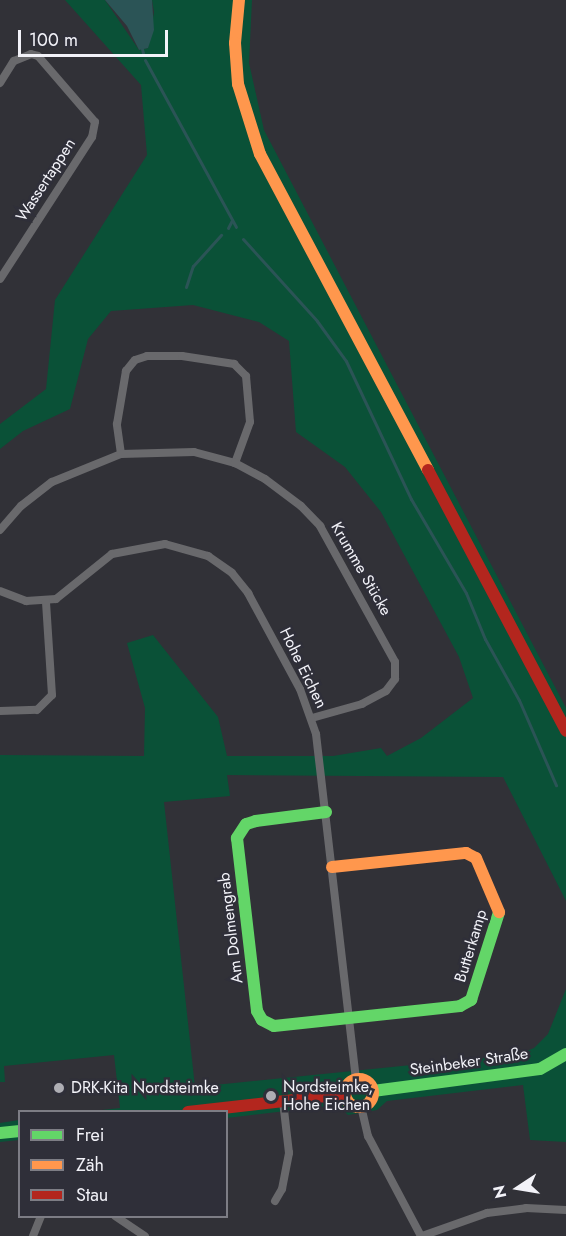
<!DOCTYPE html>
<html>
<head>
<meta charset="utf-8">
<style>
	body { margin:0 }
	#map { position:relative; width:566px; height:1236px; overflow:hidden; background:#313137; font-family:Jost,sans-serif }
	div>[style] { position:absolute }
	.green>* { inset:0; background:#0a5137 }
	.water>* { inset:0; background:#2b5456 }
	.stream>* { height:3px; margin:-1.5px; padding:0 1.5px; transform-origin:1.5px; border-radius:1.5px; background:#2b5456 }
	.street>* { height:8px; margin:-4px; padding:0 4px; transform-origin:4px; border-radius:4px; background:#69696c }
	.fast>* { height:12px; margin:-6px; padding:0 6px; transform-origin:6px; border-radius:6px; background:#63d668 }
	.slow>* { height:12px; margin:-6px; padding:0 6px; transform-origin:6px; border-radius:6px; background:#ff974d }
	.slow>.ring { margin:-6px; padding:0; box-sizing:content-box; background:none; border:12px solid #ff974d; border-radius:50% }
	.jam>* { height:12px; margin:-6px; padding:0 6px; transform-origin:6px; border-radius:6px; background:#b3261e }
	.dots>* { width:16px; height:16px; translate:-50% -50%; box-sizing:border-box; border:3px solid #2f2f39; border-radius:50% }
	span { translate:-50% -50%; white-space:nowrap; text-align:center; line-height:1.15; -webkit-text-stroke:5px #2f2f39; paint-order:stroke }
	.street-label { font-size:16px; color:#f2f2f8 }
	.poi-label { font-size:16px; color:#f2f2f8 }
	.left { translate:0 -50%; text-align:left }
	.legend { position:absolute; left:18px; top:1110px; width:210px; height:108px; box-sizing:border-box; background:#2f2f39; border:2px solid #7d7d85; margin:0; padding:8px 10px; list-style:none; font-size:18px; color:#f2f2f8 }
	.legend li { display:flex; align-items:center; gap:12px; height:30px }
	.legend b { width:30px; border:2px solid #7d7d85 }
	.north { position:absolute; left:488px; top:1158px; width:60px; height:60px; -webkit-text-stroke:4px #2f2f39; paint-order:stroke; rotate:258deg; font-size:16px; font-weight:700; line-height:24px; text-align:center; color:#f2f2f8 }
	.north::after { content:''; display:block; margin:auto; width:21px; height:27px; background:#f2f2f8; clip-path:polygon(50% 0,100% 100%,50% 72%,0 100%) }
	.scale { position:absolute; left:18px; top:30px; width:150px; height:27px; box-sizing:border-box; border:3px solid #f2f2f8; border-top:0; padding-left:8px; font-size:18px; line-height:21px; white-space:nowrap; color:#f2f2f8; -webkit-text-stroke:4px #2f2f39; paint-order:stroke }
</style>
</head>
<body>
<div id="map">
	<div class="green">
		<div style="clip-path:polygon(65px 0,105px 0,139px 50px,148px 48px,154px 12px,152px 0,252px 0,249px 63px,264px 130px,566px 708px,566px 901px,503px 777px,227px 775px,230px 796px,164px 802px,195px 1087px,519px 1054px,534px 1048px,548px 1034px,566px 989px,566px 1142px,530px 1140px,523px 1085px,387px 1101px,377px 1110px,348px 1115px,341px 1108px,328px 1106px,227px 1118px,226px 1112px,93px 1111px,120px 1108px,114px 1055px,4px 1066px,5px 1082px,0 1082px,0 755px,144px 756px,145px 708px,127px 643px,153px 635px,218px 717px,227px 756px,333px 756px,381px 748px,387px 756px,421px 738px,473px 698px,459px 657px,381px 512px,345px 467px,296px 432px,289px 341px,259px 322px,193px 305px,111px 311px,88px 339px,70px 409px,23px 431px,0 449px,0 424px,46px 389px,55px 300px,147px 155px,141px 85px)"></div>
		<div style="clip-path:polygon(19px 1120px,19px 1140px,0 1142px,0 1123px)"></div>
	</div>
	<div class="water">
		<div style="clip-path:polygon(105px 0,152px 0,154px 30px,148px 48px,139px 50px,127px 26px)"></div>
	</div>
	<div class="stream">
		<div style="left:142px;top:49px;width:4px;rotate:76deg"></div>
		<div style="left:145px;top:60px;width:190px;rotate:61.4deg"></div>
		<div style="left:228px;top:228px;width:9px;rotate:-63deg"></div>
		<div style="left:243px;top:239px;width:110px;rotate:47.9deg"></div>
		<div style="left:317px;top:321px;width:49px;rotate:54.1deg"></div>
		<div style="left:346px;top:361px;width:153px;rotate:64.8deg"></div>
		<div style="left:411px;top:499px;width:109px;rotate:59.7deg"></div>
		<div style="left:466px;top:593px;width:50px;rotate:67.6deg"></div>
		<div style="left:485px;top:639px;width:70px;rotate:60.9deg"></div>
		<div style="left:519px;top:700px;width:93px;rotate:66.5deg"></div>
		<div style="left:186px;top:287px;width:22px;rotate:-72deg"></div>
		<div style="left:193px;top:266px;width:42px;rotate:-47.9deg"></div>
	</div>
	<div class="street">
		<div style="left:0;top:83px;width:26px;rotate:-58deg"></div>
		<div style="left:14px;top:61px;width:18px;rotate:-22deg"></div>
		<div style="left:31px;top:54px;width:7px;rotate:16deg"></div>
		<div style="left:38px;top:56px;width:87px;rotate:49.2deg"></div>
		<div style="left:95px;top:122px;width:15px;rotate:101deg"></div>
		<div style="left:92px;top:137px;width:169px;rotate:122.9deg"></div>
		<div style="left:121px;top:454px;width:30px;rotate:-98deg"></div>
		<div style="left:117px;top:424px;width:54px;rotate:-80.4deg"></div>
		<div style="left:126px;top:371px;width:14px;rotate:-51deg"></div>
		<div style="left:135px;top:360px;width:13px;rotate:-18deg"></div>
		<div style="left:147px;top:356px;width:35px"></div>
		<div style="left:182px;top:356px;width:53px;rotate:8.7deg"></div>
		<div style="left:234px;top:364px;width:17px;rotate:45deg"></div>
		<div style="left:246px;top:376px;width:46px;rotate:85deg"></div>
		<div style="left:250px;top:422px;width:44px;rotate:110.1deg"></div>
		<div style="left:0;top:530px;width:32px;rotate:-49deg"></div>
		<div style="left:21px;top:506px;width:39px;rotate:-38deg"></div>
		<div style="left:52px;top:482px;width:74px;rotate:-22.1deg"></div>
		<div style="left:121px;top:454px;width:73px;rotate:-1.6deg"></div>
		<div style="left:194px;top:452px;width:42px;rotate:15deg"></div>
		<div style="left:235px;top:463px;width:34px;rotate:28deg"></div>
		<div style="left:265px;top:479px;width:45px;rotate:36.9deg"></div>
		<div style="left:301px;top:506px;width:28px;rotate:46deg"></div>
		<div style="left:320px;top:526px;width:155px;rotate:61.1deg"></div>
		<div style="left:395px;top:662px;width:17px;rotate:90deg"></div>
		<div style="left:395px;top:679px;width:15px;rotate:127deg"></div>
		<div style="left:386px;top:691px;width:27px;rotate:152deg"></div>
		<div style="left:362px;top:704px;width:52px;rotate:164.4deg"></div>
		<div style="left:0;top:591px;width:28px;rotate:21deg"></div>
		<div style="left:26px;top:601px;width:30px;rotate:-4deg"></div>
		<div style="left:56px;top:599px;width:72px;rotate:-38.8deg"></div>
		<div style="left:112px;top:554px;width:54px;rotate:-10.7deg"></div>
		<div style="left:165px;top:544px;width:45px;rotate:15.6deg"></div>
		<div style="left:208px;top:556px;width:29px;rotate:35deg"></div>
		<div style="left:232px;top:573px;width:26px;rotate:51deg"></div>
		<div style="left:248px;top:593px;width:109px;rotate:61.6deg"></div>
		<div style="left:300px;top:689px;width:48px;rotate:70.4deg"></div>
		<div style="left:316px;top:734px;width:347px;rotate:83.4deg"></div>
		<div style="left:0;top:711px;width:37px;rotate:-2deg"></div>
		<div style="left:37px;top:710px;width:21px;rotate:-45deg"></div>
		<div style="left:52px;top:695px;width:94px;rotate:-93.7deg"></div>
		<div style="left:361px;top:1106px;width:31px;rotate:77deg"></div>
		<div style="left:368px;top:1136px;width:113px;rotate:62.1deg"></div>
		<div style="left:275px;top:1201px;width:14px;rotate:-60deg"></div>
		<div style="left:282px;top:1189px;width:37px;rotate:-79deg"></div>
		<div style="left:289px;top:1153px;width:52px;rotate:-96.6deg"></div>
		<div style="left:115px;top:1216px;width:36px;rotate:34deg"></div>
		<div style="left:33px;top:1236px;width:22px;rotate:-68deg"></div>
		<div style="left:422px;top:1236px;width:69px;rotate:-19.5deg"></div>
		<div style="left:487px;top:1213px;width:39px;rotate:-7deg"></div>
		<div style="left:526px;top:1208px;width:40px;rotate:2.9deg"></div>
	</div>
	<div class="fast">
		<div style="left:326px;top:812px;width:71px;rotate:172.7deg"></div>
		<div style="left:256px;top:821px;width:10px;rotate:163deg"></div>
		<div style="left:246px;top:824px;width:17px;rotate:123deg"></div>
		<div style="left:237px;top:838px;width:174px;rotate:83.4deg"></div>
		<div style="left:257px;top:1011px;width:10px;rotate:61deg"></div>
		<div style="left:262px;top:1020px;width:13px;rotate:27deg"></div>
		<div style="left:274px;top:1026px;width:187px;rotate:-6.1deg"></div>
		<div style="left:460px;top:1006px;width:13px;rotate:-29deg"></div>
		<div style="left:471px;top:1000px;width:92px;rotate:-72.3deg"></div>
		<div style="left:373px;top:1091px;width:168px;rotate:-7.5deg"></div>
		<div style="left:540px;top:1069px;width:30px;rotate:-30deg"></div>
		<div style="left:0;top:1133px;width:20px;rotate:-6deg"></div>
	</div>
	<div class="slow">
		<div style="left:239px;top:0;width:43px;rotate:95.3deg"></div>
		<div style="left:235px;top:43px;width:41px;rotate:85.8deg"></div>
		<div style="left:238px;top:84px;width:73px;rotate:72.6deg"></div>
		<div style="left:260px;top:154px;width:358px;rotate:62deg"></div>
		<div style="left:332px;top:867px;width:135px;rotate:-6deg"></div>
		<div style="left:466px;top:853px;width:11px;rotate:27deg"></div>
		<div style="left:476px;top:858px;width:59px;rotate:66.9deg"></div>
		<div class="ring" style="left:345px;top:1079px;width:16px;height:16px"></div>
	</div>
	<div class="jam">
		<div style="left:428px;top:470px;width:295px;rotate:62.1deg"></div>
		<div style="left:188px;top:1112px;width:158px;rotate:-6.5deg"></div>
	</div>
	<div class="dots">
		<div style="left:59px;top:1088px;background:#aeaeb4"></div>
		<div style="left:271px;top:1096px;background:#aeaeb4"></div>
	</div>
	<div class="street-label">
		<span style="left:46px;top:180px;rotate:-57deg">Wassertappen</span>
		<span style="left:361px;top:569px;rotate:60deg">Krumme Stücke</span>
		<span style="left:303px;top:668px;rotate:64deg">Hohe Eichen</span>
		<span style="left:231px;top:928px;rotate:-97deg">Am Dolmengrab</span>
		<span style="left:471px;top:946px;rotate:-73deg">Butterkamp</span>
		<span style="left:469px;top:1062px;rotate:-8deg">Steinbeker Straße</span>
	</div>
	<div class="poi-label">
		<span class="left" style="left:283px;top:1096px">Nordsteimke,<br>Hohe Eichen</span>
		<span class="left" style="left:71px;top:1088px">DRK-Kita Nordsteimke</span>
	</div>
	<ul class="legend">
	<li><b style="height:8px;background:#63d668"></b>Frei</li>
	<li><b style="height:8px;background:#ff974d"></b>Zäh</li>
	<li><b style="height:8px;background:#b3261e"></b>Stau</li>
	</ul>
	<div class="north">N</div>
	<div class="scale">100 m</div>
</div>
</body>
</html>
